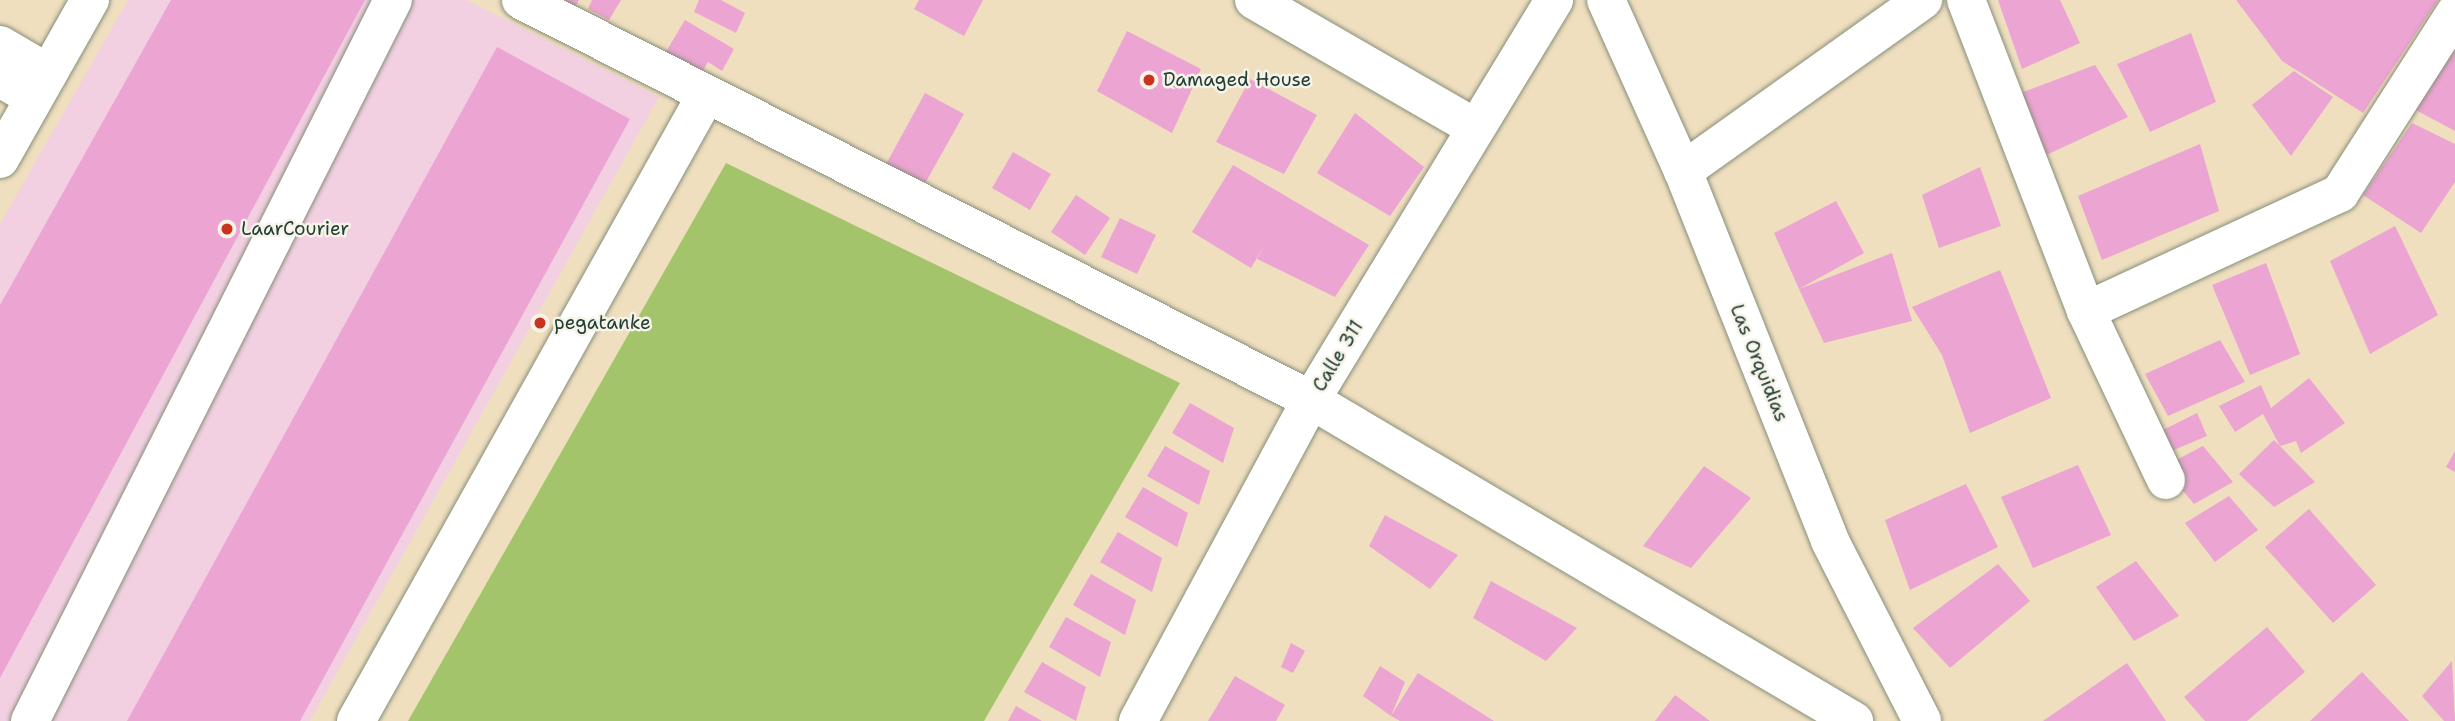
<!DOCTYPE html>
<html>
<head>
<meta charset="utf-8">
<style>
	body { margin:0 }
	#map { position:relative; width:2455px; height:721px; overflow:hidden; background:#efdfbf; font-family:"Shantell Sans",sans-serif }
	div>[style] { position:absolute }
	.built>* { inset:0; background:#f2d0e2 }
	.green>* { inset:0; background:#a4c46c }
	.building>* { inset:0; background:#eca4d2 }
	.roads { filter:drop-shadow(0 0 2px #878e7a) drop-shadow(0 0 2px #878e7a) }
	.minor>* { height:38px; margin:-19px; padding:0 19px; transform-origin:19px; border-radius:19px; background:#fff }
	.dots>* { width:19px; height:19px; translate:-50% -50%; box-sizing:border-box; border:4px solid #f7f3e8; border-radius:50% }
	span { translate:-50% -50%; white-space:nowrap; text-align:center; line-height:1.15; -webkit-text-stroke:5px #f7f3e8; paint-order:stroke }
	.poi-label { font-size:19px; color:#1f3d34 }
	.left { translate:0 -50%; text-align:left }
	.street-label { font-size:19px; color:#1f3d34 }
</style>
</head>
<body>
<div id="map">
	<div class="built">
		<div style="clip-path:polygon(128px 0,466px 0,659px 97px,310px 721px,0 721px,0 224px)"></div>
	</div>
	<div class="green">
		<div style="clip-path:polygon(726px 163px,1180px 383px,984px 721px,408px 721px)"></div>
	</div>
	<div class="building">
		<div style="clip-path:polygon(171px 0,365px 0,0 678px,0 305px)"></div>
		<div style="clip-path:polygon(562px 0,579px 0,575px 7px)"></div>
		<div style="clip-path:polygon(592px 0,621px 0,609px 20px,588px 9px)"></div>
		<div style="clip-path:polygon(699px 0,721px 0,745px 13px,736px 33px,694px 12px)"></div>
		<div style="clip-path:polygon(919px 0,983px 0,964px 36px,914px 9px)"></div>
		<div style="clip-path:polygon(1998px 0,2060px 0,2080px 43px,2022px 69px)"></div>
		<div style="clip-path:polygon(2236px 0,2438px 0,2363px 113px,2282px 61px)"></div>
		<div style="clip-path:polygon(685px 20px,734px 49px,722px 71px,708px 62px,699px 77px,664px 55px)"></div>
		<div style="clip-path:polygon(1127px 31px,1201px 69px,1172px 133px,1097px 91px)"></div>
		<div style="clip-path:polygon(2191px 33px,2216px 102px,2150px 132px,2117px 64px)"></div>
		<div style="clip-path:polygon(2455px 38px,2455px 131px,2412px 108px)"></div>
		<div style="clip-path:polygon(497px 47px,630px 119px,300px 721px,127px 721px)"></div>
		<div style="clip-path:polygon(2095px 65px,2128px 117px,2042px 157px,2021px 93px)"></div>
		<div style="clip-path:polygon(2294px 71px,2333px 97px,2291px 156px,2252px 105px)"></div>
		<div style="clip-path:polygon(1250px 79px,1317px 115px,1284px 174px,1216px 142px)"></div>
		<div style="clip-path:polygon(925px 93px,964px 114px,923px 187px,885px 166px)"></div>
		<div style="clip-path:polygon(1355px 113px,1424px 167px,1390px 216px,1317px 173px)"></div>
		<div style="clip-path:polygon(2412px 123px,2455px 144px,2455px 182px,2421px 233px,2363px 195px)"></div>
		<div style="clip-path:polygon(2200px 144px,2219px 211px,2102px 260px,2078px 196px)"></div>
		<div style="clip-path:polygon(1013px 152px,1051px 174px,1030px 210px,992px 188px)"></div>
		<div style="clip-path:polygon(1233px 165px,1369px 245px,1335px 297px,1257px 259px,1265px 244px,1251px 268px,1192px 232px)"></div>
		<div style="clip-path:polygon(1980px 167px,2001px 226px,1939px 248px,1922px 195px)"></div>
		<div style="clip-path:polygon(1076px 195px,1110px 218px,1085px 255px,1051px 232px)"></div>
		<div style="clip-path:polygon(1836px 201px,1864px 253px,1799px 289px,1892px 253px,1912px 321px,1824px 343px,1799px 289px,1774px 233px)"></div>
		<div style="clip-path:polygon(1120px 218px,1156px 235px,1137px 274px,1101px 257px)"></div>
		<div style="clip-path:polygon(2395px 226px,2438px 315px,2370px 354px,2330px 261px)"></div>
		<div style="clip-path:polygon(2266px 263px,2300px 354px,2250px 375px,2212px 285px)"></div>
		<div style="clip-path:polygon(2000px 270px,2051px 398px,1970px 433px,1942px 355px,1912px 307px)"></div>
		<div style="clip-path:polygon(2220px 340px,2245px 382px,2168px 416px,2145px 374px)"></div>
		<div style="clip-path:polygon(2309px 378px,2345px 423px,2301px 453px,2296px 441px,2280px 446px,2263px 414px,2269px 410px,2235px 432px,2219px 406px,2261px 385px,2271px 408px)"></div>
		<div style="clip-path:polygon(1190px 403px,1234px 428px,1223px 463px,1172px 433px)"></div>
		<div style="clip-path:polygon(2197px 413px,2207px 436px,2169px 452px,2161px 431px)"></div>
		<div style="clip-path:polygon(2274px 440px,2315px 482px,2274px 507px,2239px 474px)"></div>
		<div style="clip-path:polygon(1165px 446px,1210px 471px,1199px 505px,1147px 476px)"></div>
		<div style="clip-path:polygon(2203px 446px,2233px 482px,2194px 504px,2163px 467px)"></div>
		<div style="clip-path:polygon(2455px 451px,2455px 472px,2446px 467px)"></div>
		<div style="clip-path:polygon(2078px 465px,2111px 535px,2033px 568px,2001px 497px)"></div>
		<div style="clip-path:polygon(1704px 466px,1751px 498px,1691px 568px,1643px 546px)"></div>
		<div style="clip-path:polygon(1966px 484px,1998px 547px,1910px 590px,1885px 520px)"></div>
		<div style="clip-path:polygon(1143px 487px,1188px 513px,1177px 547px,1125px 517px)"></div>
		<div style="clip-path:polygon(2229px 496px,2258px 530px,2215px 562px,2185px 523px)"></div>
		<div style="clip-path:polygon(2309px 509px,2376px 585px,2333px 623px,2265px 547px)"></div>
		<div style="clip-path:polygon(1385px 515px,1458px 555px,1430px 589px,1369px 546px)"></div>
		<div style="clip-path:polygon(1118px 532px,1162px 558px,1152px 592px,1100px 562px)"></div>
		<div style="clip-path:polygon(2136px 561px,2179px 616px,2134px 641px,2096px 587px)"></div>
		<div style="clip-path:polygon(1998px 564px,2030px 601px,1950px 668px,1913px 628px)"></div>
		<div style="clip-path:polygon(1091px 574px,1136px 600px,1125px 635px,1073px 605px)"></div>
		<div style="clip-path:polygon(1491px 581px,1577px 628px,1546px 661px,1473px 618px)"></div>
		<div style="clip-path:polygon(1066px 617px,1111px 642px,1100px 677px,1049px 647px)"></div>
		<div style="clip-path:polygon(2267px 627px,2305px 672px,2247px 721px,2205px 721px,2184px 697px)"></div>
		<div style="clip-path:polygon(1291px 643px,1305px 651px,1293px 673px,1281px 667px)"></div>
		<div style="clip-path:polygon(2452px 661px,2455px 721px,2444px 721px,2422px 696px)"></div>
		<div style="clip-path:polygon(1042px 662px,1086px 687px,1076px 721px,1024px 692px)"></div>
		<div style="clip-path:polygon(2127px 663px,2166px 721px,2043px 721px)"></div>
		<div style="clip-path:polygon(1380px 666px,1405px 682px,1391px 716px,1363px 696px)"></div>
		<div style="clip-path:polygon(2362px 672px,2409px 721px,2310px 721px)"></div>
		<div style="clip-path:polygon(1418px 673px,1494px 721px,1400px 721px,1391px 716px)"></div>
		<div style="clip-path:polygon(1235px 676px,1285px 705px,1276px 721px,1208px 721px)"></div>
		<div style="clip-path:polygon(1675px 695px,1710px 721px,1655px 721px)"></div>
		<div style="clip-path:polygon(1016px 706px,1042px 721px,1008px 721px)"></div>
	</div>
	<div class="roads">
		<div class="minor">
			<div style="left:521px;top:0;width:885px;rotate:26.85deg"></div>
			<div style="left:1311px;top:400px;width:631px;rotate:30.59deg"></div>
			<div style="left:1254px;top:0;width:256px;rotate:30deg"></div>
			<div style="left:1606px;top:0;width:188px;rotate:65.8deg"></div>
			<div style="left:1683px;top:171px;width:398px;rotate:68.3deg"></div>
			<div style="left:1830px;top:541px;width:202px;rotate:62.9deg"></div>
			<div style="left:1966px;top:0;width:333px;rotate:68.9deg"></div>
			<div style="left:2086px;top:311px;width:280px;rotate:-24.9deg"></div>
			<div style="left:2340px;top:193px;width:214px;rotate:-57.4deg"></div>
			<div style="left:0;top:45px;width:56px;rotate:30.3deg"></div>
			<div style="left:0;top:78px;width:39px;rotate:30deg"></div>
			<div style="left:0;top:159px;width:183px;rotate:-60.5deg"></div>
			<div style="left:1683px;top:171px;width:295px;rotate:-35.5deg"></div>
			<div style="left:2086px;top:311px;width:187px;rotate:64.7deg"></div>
			<div style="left:30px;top:721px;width:807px;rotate:-63.28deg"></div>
			<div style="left:356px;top:721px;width:717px;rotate:-60.79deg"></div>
			<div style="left:1138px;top:721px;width:365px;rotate:-61.7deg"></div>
			<div style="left:1311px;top:400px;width:468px;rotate:-58.7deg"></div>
		</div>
	</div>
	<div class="dots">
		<div style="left:1149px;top:80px;background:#c8321e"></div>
		<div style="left:227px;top:229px;background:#c8321e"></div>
		<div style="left:540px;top:323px;background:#c8321e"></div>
	</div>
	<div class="poi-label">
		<span class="left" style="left:1163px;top:80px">Damaged House</span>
		<span class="left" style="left:241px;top:229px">LaarCourier</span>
		<span class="left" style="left:554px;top:323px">pegatanke</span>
	</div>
	<div class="street-label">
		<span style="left:1338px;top:356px;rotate:-59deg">Calle 311</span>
		<span style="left:1759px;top:363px;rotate:68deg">Las Orquidias</span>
	</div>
</div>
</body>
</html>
